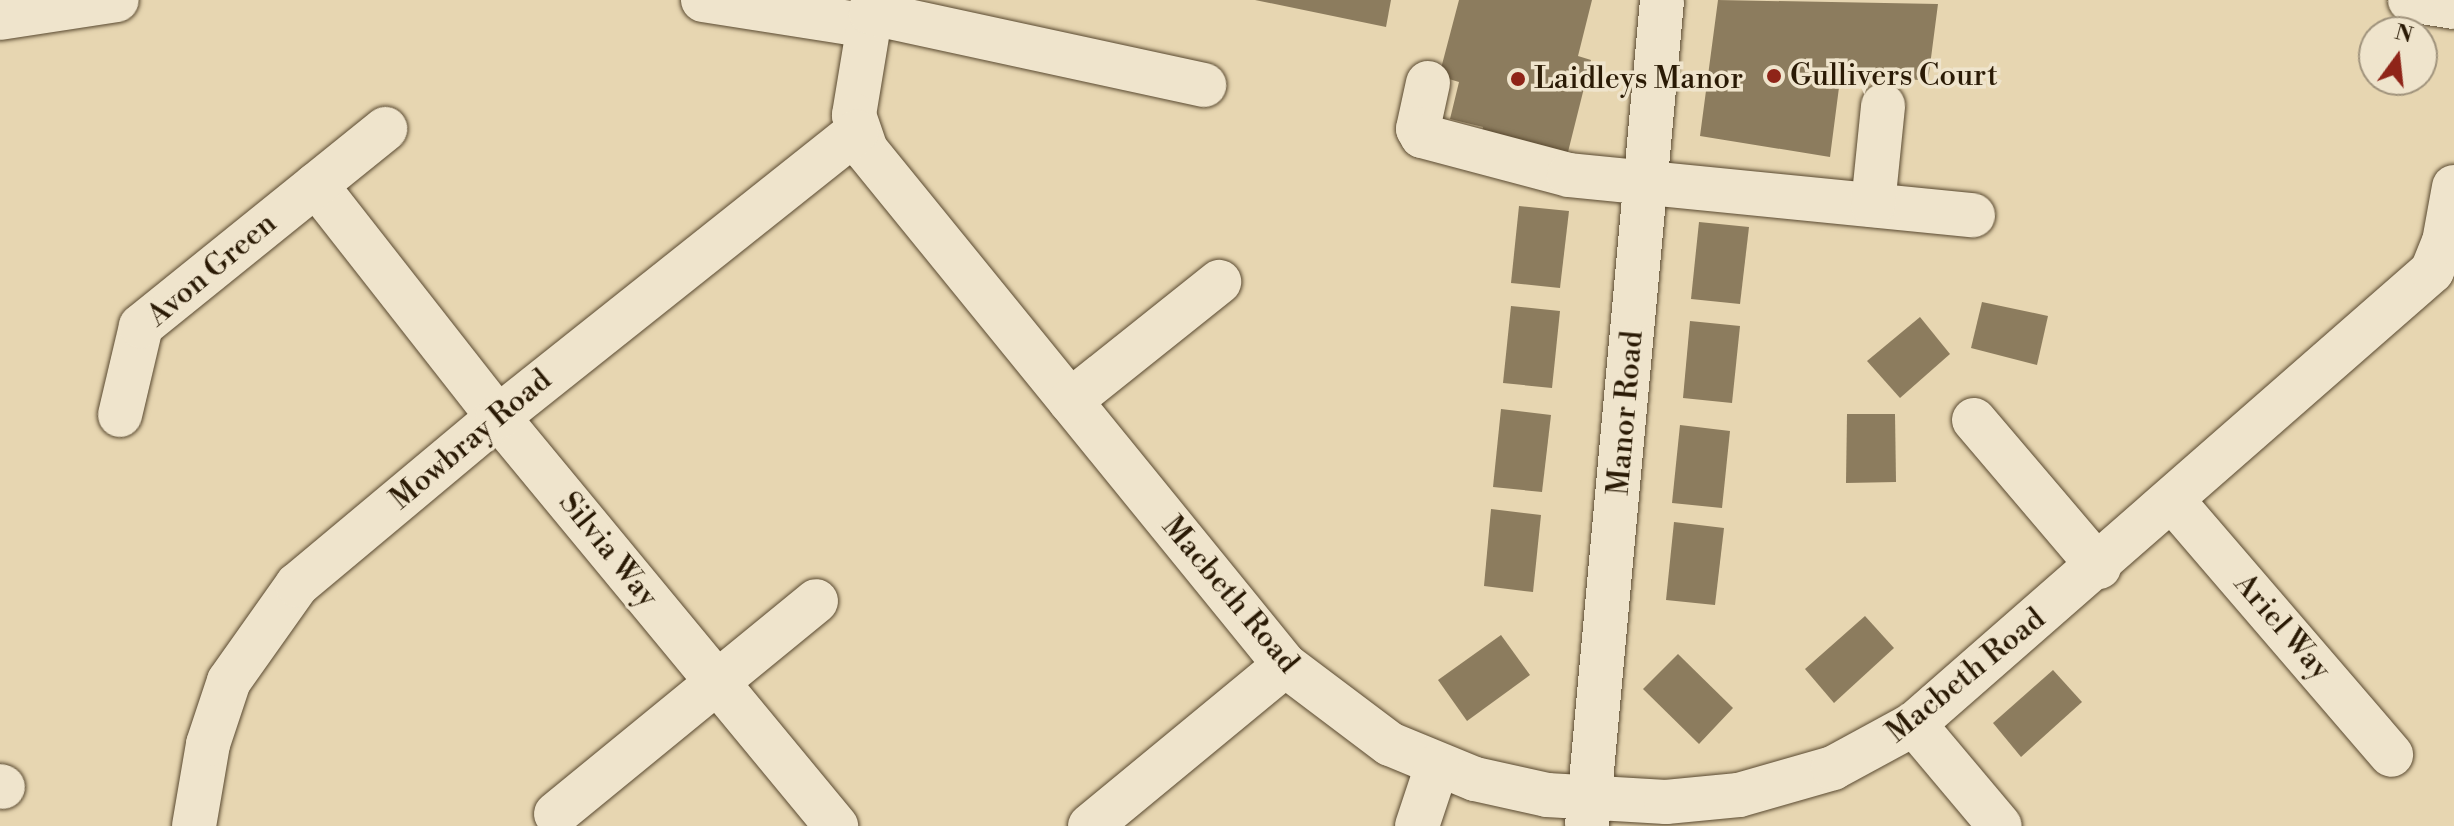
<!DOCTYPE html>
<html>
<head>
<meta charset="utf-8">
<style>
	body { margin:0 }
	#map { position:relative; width:2454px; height:826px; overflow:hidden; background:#e7d6b1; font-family:"Libre Bodoni",serif }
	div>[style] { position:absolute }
	.building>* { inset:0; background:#8c7c5e }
	.roads { filter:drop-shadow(0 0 2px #594930) drop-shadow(0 0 2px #594930) }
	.minor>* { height:44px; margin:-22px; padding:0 22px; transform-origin:22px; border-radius:22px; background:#efe4cc }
	.dots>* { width:22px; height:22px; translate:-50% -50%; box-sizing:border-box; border:4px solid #efe4cc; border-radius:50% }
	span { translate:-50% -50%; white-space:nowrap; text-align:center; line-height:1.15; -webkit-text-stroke:7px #efe4cc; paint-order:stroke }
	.poi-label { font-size:30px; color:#2a1a05 }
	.left { translate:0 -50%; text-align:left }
	.street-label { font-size:30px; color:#2a1a05 }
	.north { position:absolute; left:2358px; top:16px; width:80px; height:80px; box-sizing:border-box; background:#efe4cc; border:2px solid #a0937c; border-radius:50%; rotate:15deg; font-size:22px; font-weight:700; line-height:32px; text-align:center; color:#2a1a05 }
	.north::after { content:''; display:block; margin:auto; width:28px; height:36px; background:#8f2418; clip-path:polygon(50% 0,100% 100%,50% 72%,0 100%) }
</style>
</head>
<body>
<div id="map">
	<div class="building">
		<div style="clip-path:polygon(1255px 0,1391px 0,1386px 27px)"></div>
		<div style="clip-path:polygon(1459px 0,1592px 0,1578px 56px,1591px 60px,1568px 152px,1480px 140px,1483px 127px,1450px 119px,1459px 82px,1439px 76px)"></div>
		<div style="clip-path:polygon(1718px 0,1938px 4px,1928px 81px,1841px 72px,1830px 157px,1700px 136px)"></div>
		<div style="clip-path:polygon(1519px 206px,1569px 211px,1560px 288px,1511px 283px)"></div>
		<div style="clip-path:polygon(1699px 222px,1749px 227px,1740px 304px,1691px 299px)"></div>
		<div style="clip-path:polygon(1982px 302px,2048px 316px,2037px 365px,1971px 348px)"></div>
		<div style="clip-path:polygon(1511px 306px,1560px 311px,1552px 388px,1503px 383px)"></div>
		<div style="clip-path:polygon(1920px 317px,1950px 354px,1900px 398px,1867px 361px)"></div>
		<div style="clip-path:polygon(1690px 321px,1740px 326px,1732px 403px,1683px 398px)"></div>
		<div style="clip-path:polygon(1501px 409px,1551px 415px,1542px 492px,1493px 487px)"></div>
		<div style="clip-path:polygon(1847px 414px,1895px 414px,1896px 482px,1846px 483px)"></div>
		<div style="clip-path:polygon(1680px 425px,1730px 431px,1722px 508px,1672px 503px)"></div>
		<div style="clip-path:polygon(1491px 509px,1541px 515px,1533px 592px,1484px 586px)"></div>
		<div style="clip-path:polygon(1674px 522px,1724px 528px,1715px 605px,1666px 600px)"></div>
		<div style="clip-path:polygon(1865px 616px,1894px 648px,1834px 703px,1805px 669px)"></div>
		<div style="clip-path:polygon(1501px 635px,1530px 675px,1467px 721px,1438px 680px)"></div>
		<div style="clip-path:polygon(1678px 654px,1733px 708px,1699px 744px,1643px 689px)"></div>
		<div style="clip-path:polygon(2053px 670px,2082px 702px,2021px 757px,1993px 723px)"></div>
	</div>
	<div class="roads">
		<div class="minor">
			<div style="left:703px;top:0;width:168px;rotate:8.9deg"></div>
			<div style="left:873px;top:0;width:117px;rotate:99.4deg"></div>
			<div style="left:854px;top:115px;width:37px;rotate:71deg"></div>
			<div style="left:866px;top:150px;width:664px;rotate:50.87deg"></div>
			<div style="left:1285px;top:665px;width:131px;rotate:37deg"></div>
			<div style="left:1390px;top:744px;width:92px;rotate:22.4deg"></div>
			<div style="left:1475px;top:779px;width:74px;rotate:12.5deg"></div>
			<div style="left:1547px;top:795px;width:119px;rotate:3.4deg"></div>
			<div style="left:1666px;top:802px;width:73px;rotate:-5.5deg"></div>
			<div style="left:1739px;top:795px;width:98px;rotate:-16deg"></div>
			<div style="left:1833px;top:768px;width:92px;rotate:-28.5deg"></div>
			<div style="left:1914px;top:724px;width:688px;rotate:-41.17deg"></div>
			<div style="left:2432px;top:271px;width:31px;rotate:-68deg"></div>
			<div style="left:2444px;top:242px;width:56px;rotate:-79.7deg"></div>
			<div style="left:2410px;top:0;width:45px;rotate:9deg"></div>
			<div style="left:871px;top:13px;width:341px;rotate:12.2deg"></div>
			<div style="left:0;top:18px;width:118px;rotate:-8.7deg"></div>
			<div style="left:1428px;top:83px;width:47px;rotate:102.3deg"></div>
			<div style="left:1418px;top:129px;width:8px;rotate:60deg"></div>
			<div style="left:1422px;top:136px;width:152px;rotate:14.9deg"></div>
			<div style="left:1569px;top:175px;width:406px;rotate:5.7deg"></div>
			<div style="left:316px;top:185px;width:295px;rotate:51.9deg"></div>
			<div style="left:498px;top:417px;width:531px;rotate:50.43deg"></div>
			<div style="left:1873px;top:205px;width:100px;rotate:-84.2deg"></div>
			<div style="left:1070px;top:401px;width:191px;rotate:-38.6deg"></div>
			<div style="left:120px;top:415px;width:91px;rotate:-76.7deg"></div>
			<div style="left:141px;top:326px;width:314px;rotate:-38.9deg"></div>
			<div style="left:1974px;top:420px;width:193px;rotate:49.6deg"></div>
			<div style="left:2172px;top:500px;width:336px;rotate:49.3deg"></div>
			<div style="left:1914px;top:724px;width:133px;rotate:49.9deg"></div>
			<div style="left:0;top:786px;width:3px;rotate:18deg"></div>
			<div style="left:556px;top:814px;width:336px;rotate:-39.3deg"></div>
			<div style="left:194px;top:826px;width:83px;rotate:-80.3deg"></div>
			<div style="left:208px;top:744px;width:66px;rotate:-71.6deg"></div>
			<div style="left:229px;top:681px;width:118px;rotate:-54.7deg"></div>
			<div style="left:297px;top:585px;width:262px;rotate:-39.9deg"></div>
			<div style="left:498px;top:417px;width:458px;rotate:-38.5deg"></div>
			<div style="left:1090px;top:826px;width:253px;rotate:-39.5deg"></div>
			<div style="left:1417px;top:826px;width:63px;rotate:-71.6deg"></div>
			<div style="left:1587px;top:826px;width:829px;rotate:-84.81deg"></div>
		</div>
	</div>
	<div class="dots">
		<div style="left:1774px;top:76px;background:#8f2418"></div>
		<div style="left:1518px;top:79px;background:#8f2418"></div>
	</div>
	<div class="poi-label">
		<span class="left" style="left:1790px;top:76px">Gullivers Court</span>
		<span class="left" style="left:1534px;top:79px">Laidleys Manor</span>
	</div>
	<div class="street-label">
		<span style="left:212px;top:270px;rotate:-40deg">Avon Green</span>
		<span style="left:1626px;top:413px;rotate:-85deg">Manor Road</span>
		<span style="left:471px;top:440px;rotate:-40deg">Mowbray Road</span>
		<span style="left:608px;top:550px;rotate:51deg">Silvia Way</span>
		<span style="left:1230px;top:595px;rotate:50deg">Macbeth Road</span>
		<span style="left:2282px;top:627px;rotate:49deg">Ariel Way</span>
		<span style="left:1966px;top:676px;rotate:-39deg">Macbeth Road</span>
	</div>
	<div class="north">N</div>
</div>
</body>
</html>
